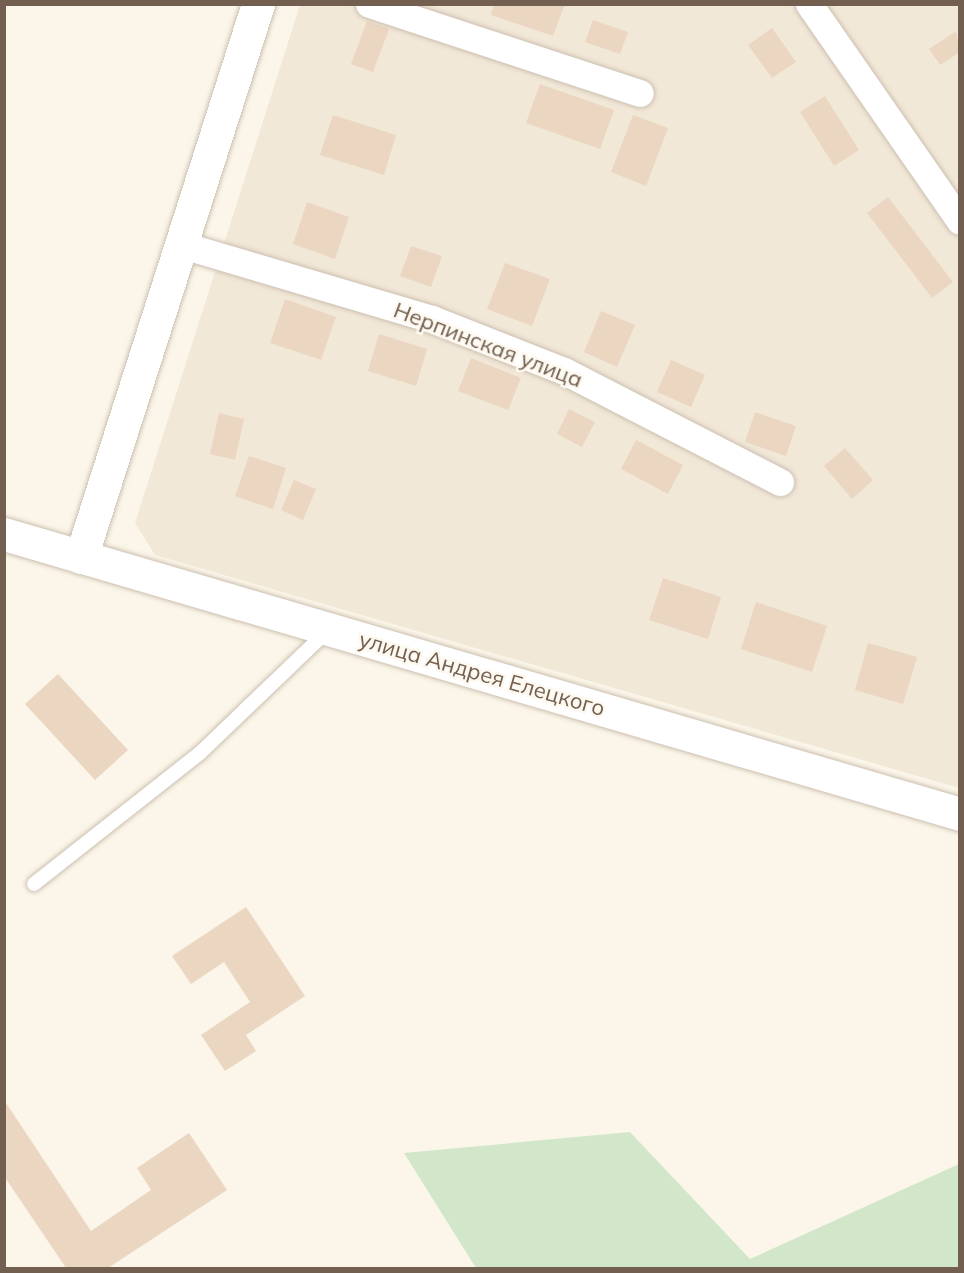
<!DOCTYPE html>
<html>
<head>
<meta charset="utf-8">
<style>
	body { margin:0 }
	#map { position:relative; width:964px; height:1273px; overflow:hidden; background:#fbf6e9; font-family:Mulish,sans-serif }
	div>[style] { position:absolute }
	.residential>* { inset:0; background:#f2e8d8 }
	.green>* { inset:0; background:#d2e7c9 }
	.building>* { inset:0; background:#ebd6c2 }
	.roads { filter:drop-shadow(0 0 2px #ccbfb0) drop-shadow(0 0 2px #ccbfb0) }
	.lane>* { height:14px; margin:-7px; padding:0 7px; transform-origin:7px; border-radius:7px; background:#fff }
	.street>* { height:27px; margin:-13.5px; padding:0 13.5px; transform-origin:13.5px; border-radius:13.5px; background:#fff }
	.secondary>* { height:33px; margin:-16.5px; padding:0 16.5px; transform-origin:16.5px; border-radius:16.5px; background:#fff }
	span { translate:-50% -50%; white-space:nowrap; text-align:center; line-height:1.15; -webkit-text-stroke:5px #fdf9f0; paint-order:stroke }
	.street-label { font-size:22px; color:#735f4f }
	.frame { position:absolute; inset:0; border:6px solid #735f4f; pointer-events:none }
</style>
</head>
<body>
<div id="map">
	<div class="residential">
		<div style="clip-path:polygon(300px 5px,959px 5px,959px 788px,155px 555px,135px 523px)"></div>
	</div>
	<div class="green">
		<div style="clip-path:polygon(630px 1132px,750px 1259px,959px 1164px,959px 1268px,476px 1268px,404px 1153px)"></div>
	</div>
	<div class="building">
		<div style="clip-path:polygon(494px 4px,565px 4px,553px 36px,491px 15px)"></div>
		<div style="clip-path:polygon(593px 20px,628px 32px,620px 54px,585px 42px)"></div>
		<div style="clip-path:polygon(367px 21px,389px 29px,373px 72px,351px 64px)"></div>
		<div style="clip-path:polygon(772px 28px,796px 62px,772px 78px,748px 45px)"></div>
		<div style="clip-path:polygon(956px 31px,960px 52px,940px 65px,929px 49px)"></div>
		<div style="clip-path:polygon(540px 84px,614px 110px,600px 149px,526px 123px)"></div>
		<div style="clip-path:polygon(825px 96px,859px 150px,834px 166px,800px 112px)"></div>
		<div style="clip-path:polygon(333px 115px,396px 135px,384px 175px,320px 155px)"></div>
		<div style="clip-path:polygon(633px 115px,668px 128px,646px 186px,611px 172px)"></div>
		<div style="clip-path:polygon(888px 197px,953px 282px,932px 298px,867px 213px)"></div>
		<div style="clip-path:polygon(307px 202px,349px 217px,335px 259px,293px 244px)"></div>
		<div style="clip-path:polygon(411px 246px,442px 256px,431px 287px,400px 276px)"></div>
		<div style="clip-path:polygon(505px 263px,550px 279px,532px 326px,487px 309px)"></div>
		<div style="clip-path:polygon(285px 299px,336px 317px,321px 360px,270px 343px)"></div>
		<div style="clip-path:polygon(601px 311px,635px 325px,617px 367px,584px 352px)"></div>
		<div style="clip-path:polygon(379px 334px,427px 349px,416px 386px,368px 371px)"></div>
		<div style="clip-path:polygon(471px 358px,521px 378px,508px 410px,458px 391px)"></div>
		<div style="clip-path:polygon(671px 360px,705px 375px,691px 407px,657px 392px)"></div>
		<div style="clip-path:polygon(569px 409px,595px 422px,582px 447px,557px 434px)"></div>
		<div style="clip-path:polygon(755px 412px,796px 426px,786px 456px,745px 442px)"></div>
		<div style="clip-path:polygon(219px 413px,244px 419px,235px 460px,210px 454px)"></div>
		<div style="clip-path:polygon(636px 440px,683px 465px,668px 494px,621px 469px)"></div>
		<div style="clip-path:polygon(845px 448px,873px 480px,852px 499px,824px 466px)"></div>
		<div style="clip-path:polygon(249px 456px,286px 468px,273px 509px,235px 496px)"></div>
		<div style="clip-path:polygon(294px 480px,316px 489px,303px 520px,281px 510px)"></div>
		<div style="clip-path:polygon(663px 578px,721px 597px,708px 639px,649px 620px)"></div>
		<div style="clip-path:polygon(756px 602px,827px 626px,812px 672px,741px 649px)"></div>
		<div style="clip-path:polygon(868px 643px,917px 657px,903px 704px,855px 690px)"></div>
		<div style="clip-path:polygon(58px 674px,128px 750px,95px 780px,25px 704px)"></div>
		<div style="clip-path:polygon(246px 907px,305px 996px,246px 1035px,256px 1051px,225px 1071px,201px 1035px,250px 1002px,224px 962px,191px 984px,172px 956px)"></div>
		<div style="clip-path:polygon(4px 1100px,91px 1231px,151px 1190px,137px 1168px,189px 1133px,227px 1190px,108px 1268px,66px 1268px,4px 1176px)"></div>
	</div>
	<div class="roads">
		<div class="lane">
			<div style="left:34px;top:884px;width:211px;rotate:-38.3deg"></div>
			<div style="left:200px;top:753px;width:176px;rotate:-43.8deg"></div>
		</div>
		<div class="street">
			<div style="left:369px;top:4px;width:285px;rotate:18.2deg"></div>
			<div style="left:809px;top:4px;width:264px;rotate:55.2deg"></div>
			<div style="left:182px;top:245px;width:261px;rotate:16.5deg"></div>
			<div style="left:432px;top:319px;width:142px;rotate:21.5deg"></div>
			<div style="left:564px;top:371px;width:243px;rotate:27.2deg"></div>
		</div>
		<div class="secondary">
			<div style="left:4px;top:534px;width:996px;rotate:16.32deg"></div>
			<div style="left:81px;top:557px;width:581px;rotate:-72.25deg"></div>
		</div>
	</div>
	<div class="street-label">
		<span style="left:488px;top:345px;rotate:21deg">Нерпинская улица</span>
		<span style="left:482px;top:674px;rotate:16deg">улица Андрея Елецкого</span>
	</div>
	<div class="frame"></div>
</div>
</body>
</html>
